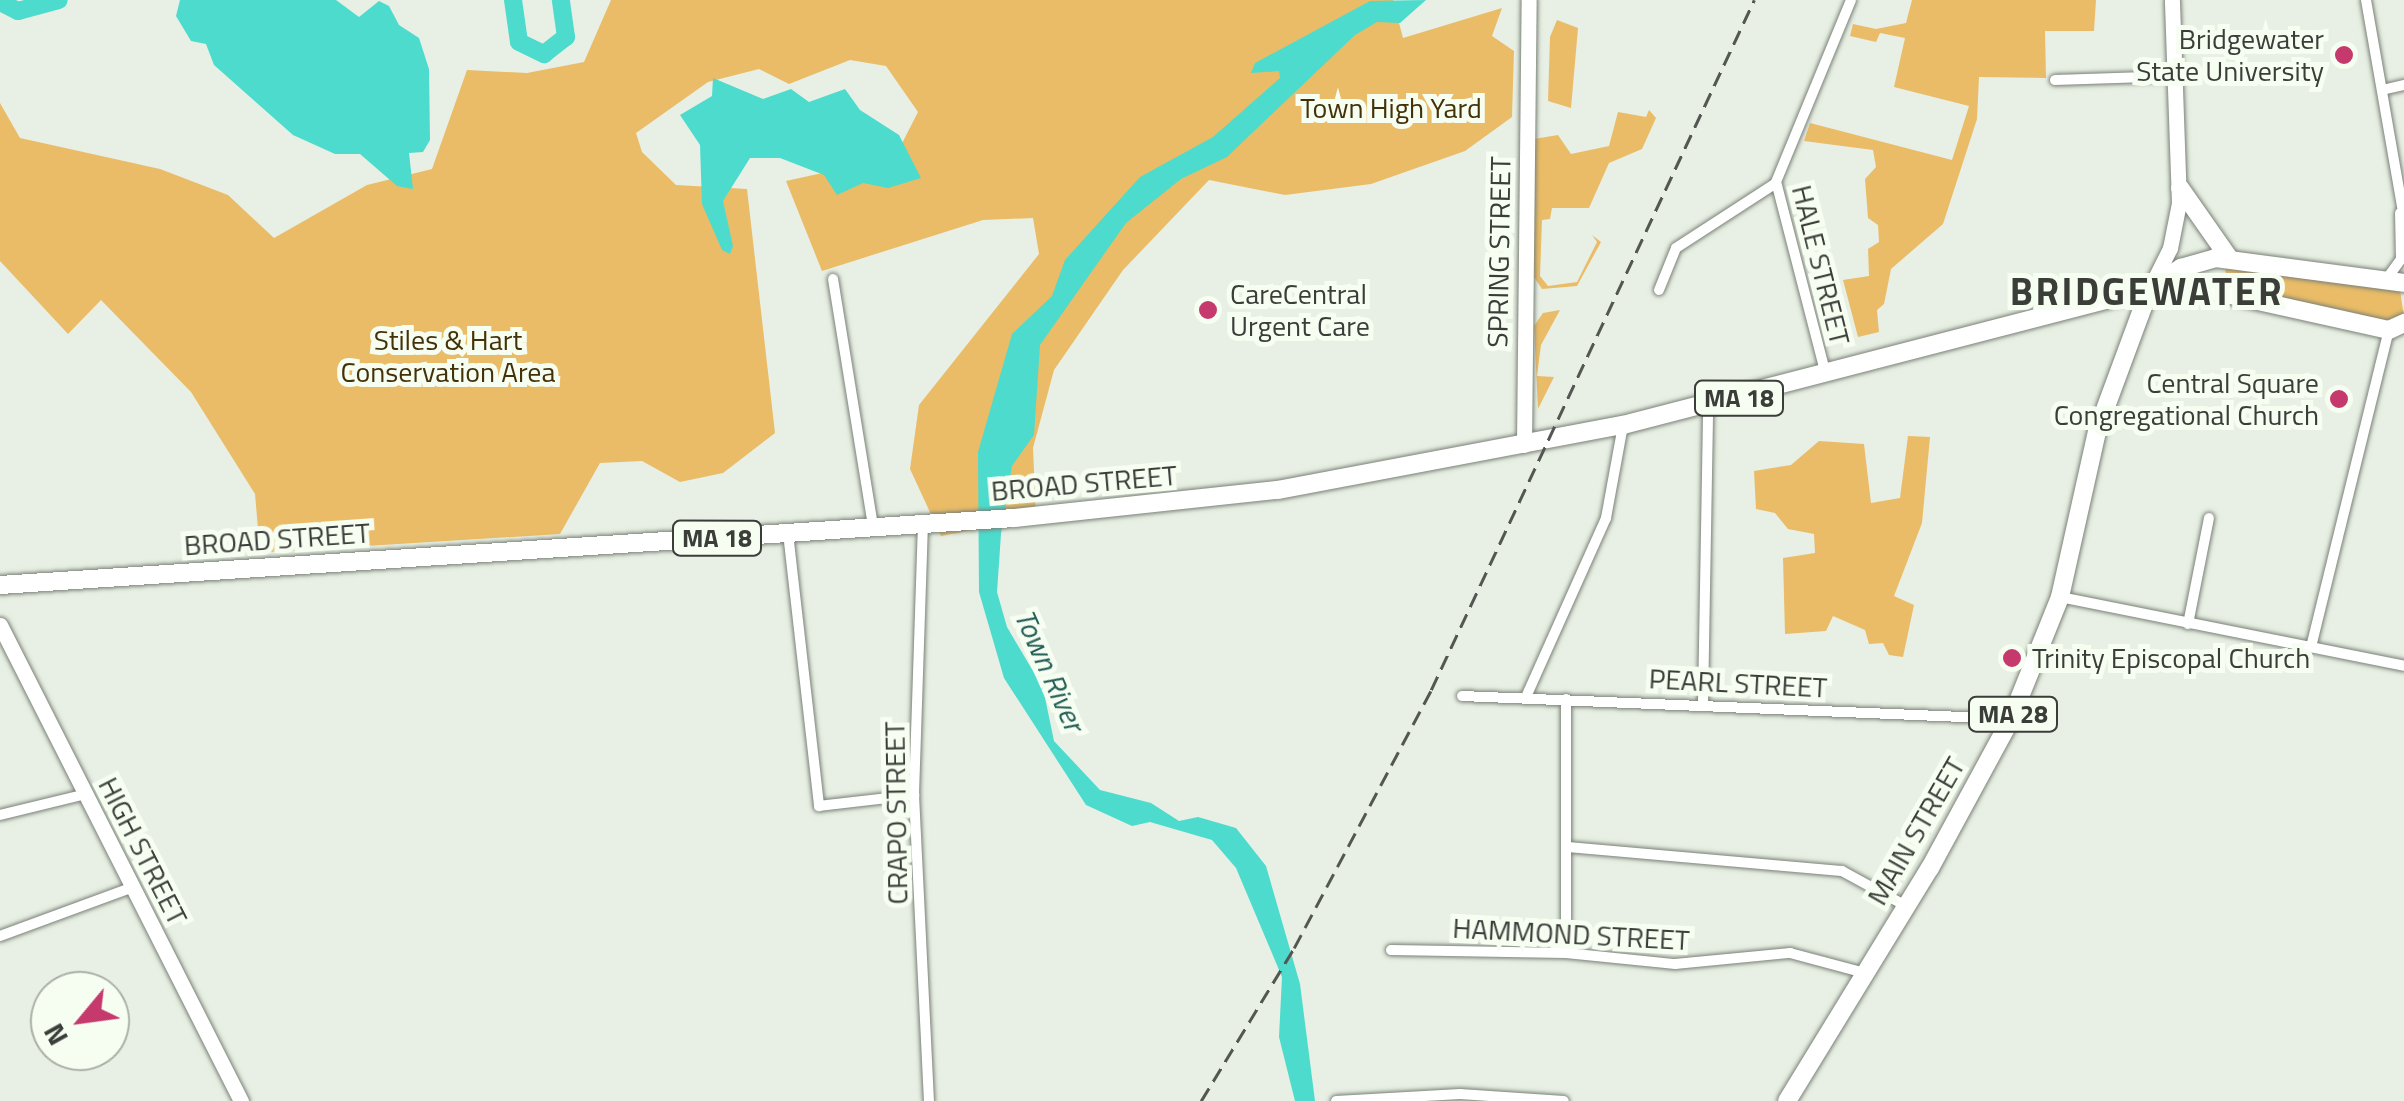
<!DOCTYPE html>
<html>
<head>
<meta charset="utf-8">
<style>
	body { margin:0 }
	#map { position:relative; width:2404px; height:1101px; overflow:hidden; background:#e8efe4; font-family:"Titillium Web",sans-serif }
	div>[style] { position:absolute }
	.green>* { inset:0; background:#eabc67 }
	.water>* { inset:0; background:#4cdbcd }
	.river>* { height:18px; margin:-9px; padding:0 9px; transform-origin:9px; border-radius:9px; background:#4cdbcd }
	.roads { filter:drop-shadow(0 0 2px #7a8177) drop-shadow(0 0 2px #7a8177) }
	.street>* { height:10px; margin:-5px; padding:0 5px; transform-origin:5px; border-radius:5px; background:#fff }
	.secondary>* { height:15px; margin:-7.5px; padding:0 7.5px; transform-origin:7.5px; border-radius:7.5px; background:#fff }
	.primary>* { height:18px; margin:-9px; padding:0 9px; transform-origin:9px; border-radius:9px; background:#fff }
	.rail>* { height:2.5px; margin-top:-1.25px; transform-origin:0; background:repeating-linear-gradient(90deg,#545651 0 15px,transparent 0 23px) }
	.dots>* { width:28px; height:28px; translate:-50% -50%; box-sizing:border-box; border:5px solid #f6fdf1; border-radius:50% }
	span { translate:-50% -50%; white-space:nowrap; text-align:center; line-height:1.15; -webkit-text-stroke:10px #f6fdf1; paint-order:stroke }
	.shield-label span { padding:2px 8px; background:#f6fdf1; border:2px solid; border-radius:8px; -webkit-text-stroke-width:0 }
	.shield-label { font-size:25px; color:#3b3d39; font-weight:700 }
	.poi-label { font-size:28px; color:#3b3d39 }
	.right { translate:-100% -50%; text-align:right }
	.left { translate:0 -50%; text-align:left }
	.park-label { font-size:28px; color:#443108 }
	.street-label { font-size:28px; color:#3b3d39 }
	.water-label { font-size:30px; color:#245e58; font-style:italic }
	.district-label { font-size:38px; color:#3b3d39; font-weight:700; letter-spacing:2.5px }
	.north { position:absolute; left:30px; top:971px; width:100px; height:100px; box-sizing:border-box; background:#f6fdf1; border:2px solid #abb0a7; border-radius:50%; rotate:241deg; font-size:28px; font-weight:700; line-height:40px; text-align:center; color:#3b3d39 }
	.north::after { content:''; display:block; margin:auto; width:35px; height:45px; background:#c5396d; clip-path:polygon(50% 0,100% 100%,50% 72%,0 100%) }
</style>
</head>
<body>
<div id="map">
	<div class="green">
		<div style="clip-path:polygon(611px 0,1393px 0,1403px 38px,1502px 8px,1492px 36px,1514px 51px,1512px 117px,1465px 151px,1371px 184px,1285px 195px,1209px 180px,1123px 270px,1054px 370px,1033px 448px,1036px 518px,941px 536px,910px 469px,919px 405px,1039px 254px,1033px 218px,983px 220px,822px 271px,786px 181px,895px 157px,918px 112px,886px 66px,850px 60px,789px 84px,759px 69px,708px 82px,636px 133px,642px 152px,676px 185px,747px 189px,775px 433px,723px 473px,680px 482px,642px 461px,600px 463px,560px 534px,254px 553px,259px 540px,255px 494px,191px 392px,101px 300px,68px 334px,0 261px,0 103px,20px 138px,160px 169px,228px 195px,274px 238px,367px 185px,432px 169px,467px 70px,527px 73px,584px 62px)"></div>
		<div style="clip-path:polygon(1912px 0,2096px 0,2094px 31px,2045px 31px,2046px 78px,1979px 77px,1977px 119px,1943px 224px,1891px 269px,1884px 304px,1877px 310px,1879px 332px,1858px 337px,1843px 280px,1869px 276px,1868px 249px,1879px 242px,1878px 225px,1868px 218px,1865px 179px,1876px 167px,1873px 150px,1804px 141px,1810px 123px,1952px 160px,1969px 106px,1894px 87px,1905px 38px,1880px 33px,1876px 42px,1850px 36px,1853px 24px,1876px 29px,1906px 23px)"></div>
		<div style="clip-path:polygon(1557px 20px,1578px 28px,1571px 108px,1548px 101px,1550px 37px)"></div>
		<div style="clip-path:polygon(1649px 110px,1656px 118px,1642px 149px,1609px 163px,1589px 208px,1552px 208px,1550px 219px,1542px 220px,1540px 276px,1548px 286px,1577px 282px,1597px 242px,1592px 235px,1601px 242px,1577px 286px,1542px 289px,1532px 274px,1534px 139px,1558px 135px,1571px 154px,1609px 146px,1618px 112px,1646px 117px)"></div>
		<div style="clip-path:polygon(2225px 267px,2400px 290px,2404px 317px,2390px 323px,2227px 286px)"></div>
		<div style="clip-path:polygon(1560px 310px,1541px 345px,1537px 376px,1554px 377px,1538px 409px,1534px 326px,1543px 313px)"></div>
		<div style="clip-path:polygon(1908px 436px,1930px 437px,1922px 523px,1894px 596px,1914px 605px,1903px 657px,1889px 655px,1883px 643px,1869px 644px,1865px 630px,1833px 616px,1826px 631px,1785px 634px,1783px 558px,1815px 553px,1814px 534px,1788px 529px,1775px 513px,1756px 509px,1754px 471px,1791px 465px,1819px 441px,1864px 444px,1871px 503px,1900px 498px)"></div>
	</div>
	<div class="water">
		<div style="clip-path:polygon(180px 0,336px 0,359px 17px,379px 1px,389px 6px,399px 25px,419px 38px,429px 69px,430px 140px,423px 152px,409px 153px,413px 189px,397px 186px,360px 154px,335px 154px,293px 135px,214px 65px,206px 44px,191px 41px,176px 16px)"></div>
		<div style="clip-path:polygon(1426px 0,1400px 23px,1377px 22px,1355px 35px,1227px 157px,1181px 179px,1126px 223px,1040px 345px,1034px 435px,1012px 466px,1001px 534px,997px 592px,1007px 627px,1043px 688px,1054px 741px,1100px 790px,1151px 803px,1179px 821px,1198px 817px,1236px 828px,1266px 866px,1300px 984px,1315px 1101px,1295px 1101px,1279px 1037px,1282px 977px,1236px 868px,1212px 840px,1150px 822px,1132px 826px,1086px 805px,1004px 678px,979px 592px,978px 452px,1012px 334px,1052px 296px,1065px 260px,1140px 177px,1213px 137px,1280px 78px,1279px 71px,1251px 73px,1255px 63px,1370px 1px)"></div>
		<div style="clip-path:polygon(713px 78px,763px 99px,791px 89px,809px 102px,845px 89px,860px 110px,899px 135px,921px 178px,888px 188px,863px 183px,837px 195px,824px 175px,780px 158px,750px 158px,723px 201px,733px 246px,730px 254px,722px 250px,702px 204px,700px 145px,680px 115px,712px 96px)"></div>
	</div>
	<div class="river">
		<div style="left:513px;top:0;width:42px;rotate:81.9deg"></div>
		<div style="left:519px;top:42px;width:28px;rotate:26deg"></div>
		<div style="left:544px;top:54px;width:28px;rotate:-38deg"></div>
		<div style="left:566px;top:37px;width:37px;rotate:-98deg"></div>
		<div style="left:0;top:2px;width:20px;rotate:27deg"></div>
		<div style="left:18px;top:11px;width:42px;rotate:-15deg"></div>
	</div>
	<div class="roads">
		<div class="street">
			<div style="left:2366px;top:0;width:220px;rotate:80.1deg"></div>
			<div style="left:2055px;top:80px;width:122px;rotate:-1.9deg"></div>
			<div style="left:2382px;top:90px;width:23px;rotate:-13deg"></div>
			<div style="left:2388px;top:277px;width:22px;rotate:-54deg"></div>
			<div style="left:2401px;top:259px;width:46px;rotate:-91.2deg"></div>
			<div style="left:833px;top:279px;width:251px;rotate:80.8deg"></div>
			<div style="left:1659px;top:290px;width:45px;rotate:-68deg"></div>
			<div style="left:1676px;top:248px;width:119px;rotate:-33deg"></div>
			<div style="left:1826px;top:375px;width:199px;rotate:-104.5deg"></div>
			<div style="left:1776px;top:182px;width:197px;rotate:-67.6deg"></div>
			<div style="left:923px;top:523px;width:272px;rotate:91.9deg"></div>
			<div style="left:914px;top:795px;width:306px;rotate:87.2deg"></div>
			<div style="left:788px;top:533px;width:275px;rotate:83.5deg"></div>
			<div style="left:819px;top:806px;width:96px;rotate:-6.6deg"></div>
			<div style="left:2060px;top:597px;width:351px;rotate:11.3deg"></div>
			<div style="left:2188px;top:624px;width:108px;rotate:-78.8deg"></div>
			<div style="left:2311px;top:647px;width:326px;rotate:-76.2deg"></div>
			<div style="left:1462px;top:696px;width:549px;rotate:2.4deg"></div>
			<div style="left:1526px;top:697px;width:196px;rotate:-65.9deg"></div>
			<div style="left:1606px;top:518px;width:95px;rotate:-79.6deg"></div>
			<div style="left:1566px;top:699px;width:254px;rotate:90deg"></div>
			<div style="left:1703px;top:703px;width:298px;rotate:-89deg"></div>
			<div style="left:0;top:815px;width:89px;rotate:-13.7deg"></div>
			<div style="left:1567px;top:847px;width:276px;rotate:5deg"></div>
			<div style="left:1842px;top:871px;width:73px;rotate:28.7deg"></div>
			<div style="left:0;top:936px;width:142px;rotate:-20.2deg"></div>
			<div style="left:1391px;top:950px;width:175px;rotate:1deg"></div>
			<div style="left:1566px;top:953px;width:110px;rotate:5.8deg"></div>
			<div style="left:1675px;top:964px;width:116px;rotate:-5.5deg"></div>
			<div style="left:1790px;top:953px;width:78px;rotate:14.9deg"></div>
			<div style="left:1336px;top:1101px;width:124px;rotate:-3.2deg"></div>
			<div style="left:1460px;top:1094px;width:104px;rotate:3.9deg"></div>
		</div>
		<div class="secondary">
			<div style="left:2150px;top:288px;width:45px;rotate:-63.4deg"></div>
			<div style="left:2170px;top:248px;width:46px;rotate:-78.7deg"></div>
			<div style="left:2179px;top:203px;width:203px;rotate:-92deg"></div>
			<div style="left:1524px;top:445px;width:445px;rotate:-89.4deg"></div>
			<div style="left:0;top:625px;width:534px;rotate:63.15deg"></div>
		</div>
		<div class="primary">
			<div style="left:2180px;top:188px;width:85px;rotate:55deg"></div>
			<div style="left:0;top:585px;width:1016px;rotate:-3.78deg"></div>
			<div style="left:1014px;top:518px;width:265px;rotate:-6.1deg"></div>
			<div style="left:1278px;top:490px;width:351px;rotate:-10.7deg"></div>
			<div style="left:1623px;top:425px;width:551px;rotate:-14.52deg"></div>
			<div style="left:2156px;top:287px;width:57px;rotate:4deg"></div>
			<div style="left:2213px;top:291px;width:180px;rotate:12.5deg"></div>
			<div style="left:2389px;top:330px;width:17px;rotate:-25deg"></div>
			<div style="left:1787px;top:1101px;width:273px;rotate:-58.5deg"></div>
			<div style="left:1930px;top:868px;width:170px;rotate:-61.5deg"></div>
			<div style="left:2011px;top:719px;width:131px;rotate:-68.1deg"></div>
			<div style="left:2060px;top:597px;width:170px;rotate:-77.4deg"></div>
			<div style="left:2097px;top:431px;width:153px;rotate:-69.7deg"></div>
			<div style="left:2150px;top:288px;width:37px;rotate:-33deg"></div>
			<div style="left:2181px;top:268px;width:35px;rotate:-16deg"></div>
			<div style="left:2215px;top:258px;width:191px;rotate:7.5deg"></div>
		</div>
	</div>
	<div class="rail">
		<div style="left:1201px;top:1101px;width:179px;rotate:-58.7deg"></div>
		<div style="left:1294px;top:948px;width:292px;rotate:-62deg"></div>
		<div style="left:1431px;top:690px;width:762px;rotate:-64.91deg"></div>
	</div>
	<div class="dots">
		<div style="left:2344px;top:55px;background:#c5396d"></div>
		<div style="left:1208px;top:310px;background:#c5396d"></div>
		<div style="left:2339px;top:399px;background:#c5396d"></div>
		<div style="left:2012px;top:658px;background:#c5396d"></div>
	</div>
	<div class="shield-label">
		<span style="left:1739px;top:398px">MA 18</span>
		<span style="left:717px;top:538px">MA 18</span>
		<span style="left:2013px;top:714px">MA 28</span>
	</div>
	<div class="poi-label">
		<span class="right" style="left:2324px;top:55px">Bridgewater<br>State University</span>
		<span class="left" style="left:1230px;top:310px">CareCentral<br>Urgent Care</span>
		<span class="right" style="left:2319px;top:399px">Central Square<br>Congregational Church</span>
		<span class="left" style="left:2032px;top:658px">Trinity Episcopal Church</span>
	</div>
	<div class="park-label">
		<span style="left:1391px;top:108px">Town High Yard</span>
		<span style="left:448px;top:356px">Stiles &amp; Hart<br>Conservation Area</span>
	</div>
	<div class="street-label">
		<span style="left:1499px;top:252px;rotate:-89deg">SPRING STREET</span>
		<span style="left:1821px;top:265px;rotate:76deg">HALE STREET</span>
		<span style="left:1084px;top:483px;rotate:-5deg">BROAD STREET</span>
		<span style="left:277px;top:539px;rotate:-4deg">BROAD STREET</span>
		<span style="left:1738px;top:683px;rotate:3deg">PEARL STREET</span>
		<span style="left:896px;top:813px;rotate:-91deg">CRAPO STREET</span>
		<span style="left:1916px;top:831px;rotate:-60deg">MAIN STREET</span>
		<span style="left:143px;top:851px;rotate:63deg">HIGH STREET</span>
		<span style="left:1571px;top:934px;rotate:3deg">HAMMOND STREET</span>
	</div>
	<div class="water-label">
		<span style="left:1050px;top:670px;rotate:66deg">Town River</span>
	</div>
	<div class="district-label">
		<span style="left:2147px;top:292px">BRIDGEWATER</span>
	</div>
	<div class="north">N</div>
</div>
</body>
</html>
